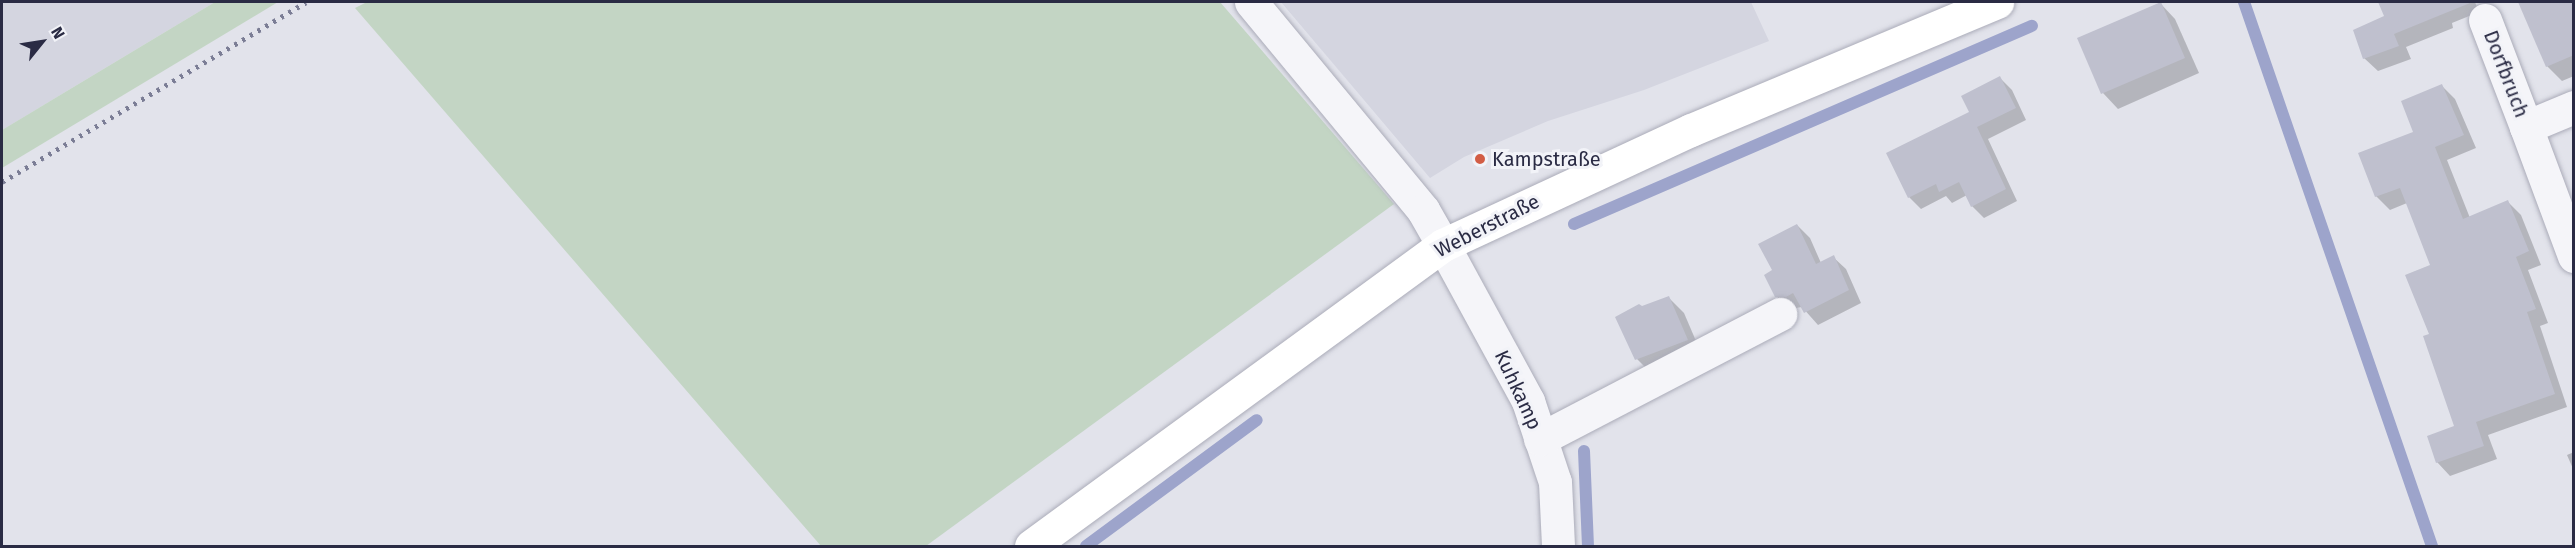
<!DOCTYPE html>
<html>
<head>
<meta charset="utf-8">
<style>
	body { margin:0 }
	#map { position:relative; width:2575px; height:548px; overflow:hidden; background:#e2e3eb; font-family:"Fira Sans",sans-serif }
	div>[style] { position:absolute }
	.built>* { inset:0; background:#d4d5e0 }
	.green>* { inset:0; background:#c3d5c4 }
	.shadow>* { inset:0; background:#0003 }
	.stream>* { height:12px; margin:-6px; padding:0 6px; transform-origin:6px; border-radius:6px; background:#9da4cb }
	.building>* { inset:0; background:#bfc0ce }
	.roads { filter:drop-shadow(0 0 2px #abacb9) drop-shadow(0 0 2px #abacb9) }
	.minor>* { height:33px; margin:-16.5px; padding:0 16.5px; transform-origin:16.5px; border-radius:16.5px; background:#f5f5f9 }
	.major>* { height:33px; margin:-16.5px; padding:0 16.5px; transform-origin:16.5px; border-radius:16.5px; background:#fff }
	.rail>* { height:4.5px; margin-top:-2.25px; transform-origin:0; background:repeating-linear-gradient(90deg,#7b7d95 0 3px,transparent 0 9px) }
	.dots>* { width:16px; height:16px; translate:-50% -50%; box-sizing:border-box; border:3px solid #f2f3f8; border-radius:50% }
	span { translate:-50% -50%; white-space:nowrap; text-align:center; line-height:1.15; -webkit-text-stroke:6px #f2f3f8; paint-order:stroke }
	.street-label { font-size:20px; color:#2a2b44 }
	.poi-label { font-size:20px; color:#2a2b44 }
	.left { translate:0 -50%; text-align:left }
	.frame { position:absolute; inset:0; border:3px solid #2a2b44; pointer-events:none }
	.north { position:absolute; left:12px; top:12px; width:60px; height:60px; -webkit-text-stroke:4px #f2f3f8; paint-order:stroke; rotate:60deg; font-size:16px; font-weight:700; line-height:24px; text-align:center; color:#2a2b44 }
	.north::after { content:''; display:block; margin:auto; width:21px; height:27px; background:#2a2b44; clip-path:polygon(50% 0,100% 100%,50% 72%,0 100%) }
</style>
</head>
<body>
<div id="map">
	<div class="built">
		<div style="clip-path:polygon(2px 2px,215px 2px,2px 130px)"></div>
		<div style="clip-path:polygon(1281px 2px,1751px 2px,1769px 41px,1644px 90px,1548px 121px,1464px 157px,1430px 178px)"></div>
	</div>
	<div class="green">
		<div style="clip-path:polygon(215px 2px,278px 2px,2px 168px,2px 130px)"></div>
		<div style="clip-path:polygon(367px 2px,1220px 2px,1394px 204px,926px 546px,821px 546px,355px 8px)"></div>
	</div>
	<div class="shadow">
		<div style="clip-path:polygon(2380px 2px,2475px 2px,2479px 12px,2452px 23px,2453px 28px,2406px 47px,2411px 59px,2378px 71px,2364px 58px,2386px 17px)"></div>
		<div style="clip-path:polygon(2553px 2px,2574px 2px,2574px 76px,2562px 81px,2547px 66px,2558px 12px)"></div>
		<div style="clip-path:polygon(2160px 3px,2175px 19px,2199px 73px,2118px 109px,2103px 93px,2079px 39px)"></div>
		<div style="clip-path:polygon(2000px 78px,2012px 90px,2026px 120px,1988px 139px,2017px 201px,1984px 218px,1972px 206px,1967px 195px,1952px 203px,1946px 196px,1921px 209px,1909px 197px)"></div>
		<div style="clip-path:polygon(2442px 86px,2455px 99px,2476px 148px,2447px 160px,2470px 218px,2508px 202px,2521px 215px,2541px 265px,2528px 270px,2548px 323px,2540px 326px,2567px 407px,2488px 435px,2497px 459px,2450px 476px,2437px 462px,2456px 427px,2431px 335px,2432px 266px,2407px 203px,2390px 210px,2376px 196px)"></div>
		<div style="clip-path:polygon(1797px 225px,1810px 238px,1821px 263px,1833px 257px,1846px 269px,1861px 303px,1818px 325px,1802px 307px,1789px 309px,1776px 296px,1774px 271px)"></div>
		<div style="clip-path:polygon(1668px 297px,1684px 313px,1702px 355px,1652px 374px,1637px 359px,1642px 308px)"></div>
		<div style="clip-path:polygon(2574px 452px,2574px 471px,2567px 455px)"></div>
	</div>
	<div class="stream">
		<div style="left:2244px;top:2px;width:576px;rotate:70.94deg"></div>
		<div style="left:1574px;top:224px;width:499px;rotate:-23.4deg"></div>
		<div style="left:1584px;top:451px;width:95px;rotate:87.6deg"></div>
		<div style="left:1086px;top:546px;width:212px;rotate:-36.4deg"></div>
	</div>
	<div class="building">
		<div style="clip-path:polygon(2161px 2px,2185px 58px,2101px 94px,2077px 38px)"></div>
		<div style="clip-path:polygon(2378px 2px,2470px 2px,2470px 3px,2394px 34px,2399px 46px,2363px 59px,2353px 30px,2384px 16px)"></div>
		<div style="clip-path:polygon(2518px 2px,2574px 2px,2574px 55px,2546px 67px)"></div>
		<div style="clip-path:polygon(2000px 76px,2016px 108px,1977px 127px,2006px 189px,1971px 207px,1959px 182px,1939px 192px,1936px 184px,1908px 198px,1886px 153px,1969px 112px,1961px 96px)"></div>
		<div style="clip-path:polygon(2442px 84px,2464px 135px,2435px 147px,2463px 219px,2508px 200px,2529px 251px,2516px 257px,2536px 309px,2527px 312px,2555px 394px,2476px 422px,2484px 446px,2436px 463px,2427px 436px,2454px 426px,2423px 336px,2429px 334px,2405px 275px,2430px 265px,2400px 188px,2375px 197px,2358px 153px,2413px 132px,2401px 101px)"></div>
		<div style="clip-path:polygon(1797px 224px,1816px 264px,1834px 255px,1849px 290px,1804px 313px,1793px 293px,1786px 297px,1775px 297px,1764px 275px,1772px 270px,1758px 244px)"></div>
		<div style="clip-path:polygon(1669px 296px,1688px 340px,1635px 360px,1615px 317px,1639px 304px,1642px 306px)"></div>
	</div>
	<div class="roads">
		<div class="minor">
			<div style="left:1251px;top:2px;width:270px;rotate:50.4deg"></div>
			<div style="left:1423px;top:210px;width:40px;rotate:60.3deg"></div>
			<div style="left:1443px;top:245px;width:178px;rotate:61.4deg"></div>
			<div style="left:1528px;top:401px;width:85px;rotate:71.6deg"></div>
			<div style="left:1555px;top:482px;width:64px;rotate:87.3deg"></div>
			<div style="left:2485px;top:20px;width:115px;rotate:69deg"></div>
			<div style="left:2526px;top:127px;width:52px;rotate:-22.6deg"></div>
			<div style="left:2526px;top:127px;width:138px;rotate:69.6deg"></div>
			<div style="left:1540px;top:439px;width:271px;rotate:-27.5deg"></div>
		</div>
		<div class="major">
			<div style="left:1031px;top:546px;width:510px;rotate:-36.15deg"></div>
			<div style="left:1443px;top:245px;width:273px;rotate:-24.9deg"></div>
			<div style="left:1691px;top:130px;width:332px;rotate:-22.7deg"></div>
		</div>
	</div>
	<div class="rail">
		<div style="left:2px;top:182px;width:353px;rotate:-30.6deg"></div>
	</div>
	<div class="dots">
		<div style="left:1480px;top:159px;background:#d25d45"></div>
	</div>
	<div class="street-label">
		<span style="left:2506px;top:74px;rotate:69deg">Dorfbruch</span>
		<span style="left:1487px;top:226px;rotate:-27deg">Weberstraße</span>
		<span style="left:1518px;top:390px;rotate:65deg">Kuhkamp</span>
	</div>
	<div class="poi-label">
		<span class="left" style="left:1492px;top:159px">Kampstraße</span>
	</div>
	<div class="frame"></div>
	<div class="north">N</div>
</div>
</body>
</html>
